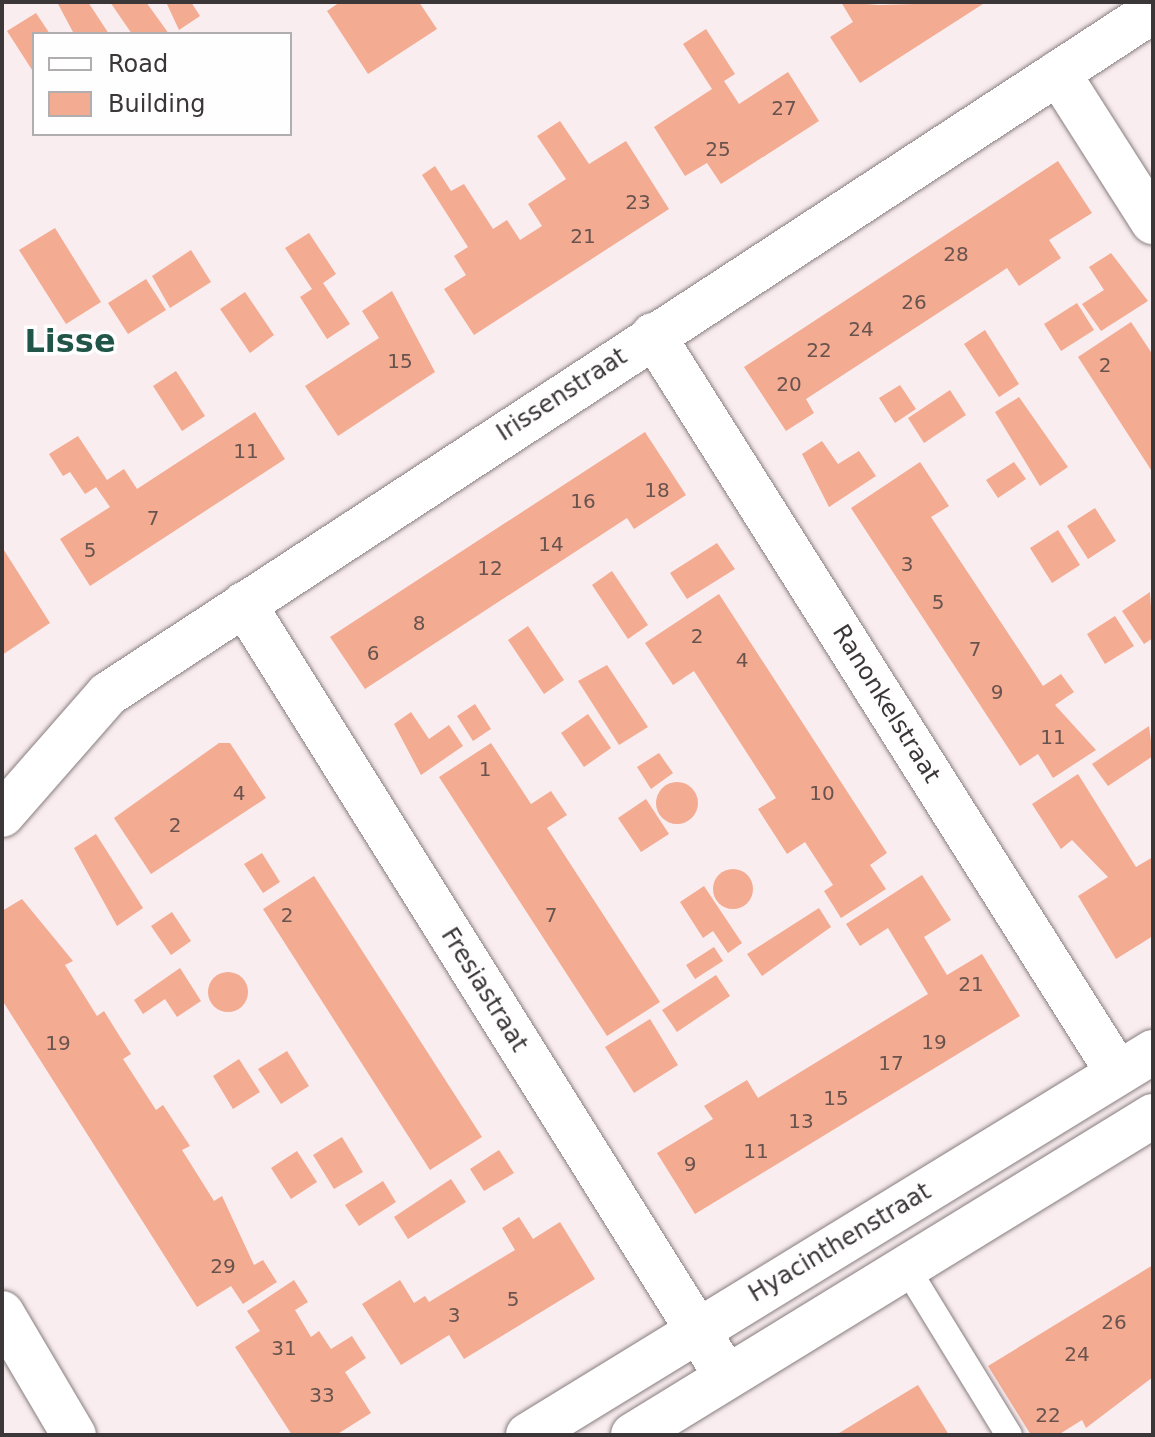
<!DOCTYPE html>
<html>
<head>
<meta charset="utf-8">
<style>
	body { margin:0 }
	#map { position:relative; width:1155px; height:1437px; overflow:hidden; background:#f9edef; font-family:"DejaVu Sans",sans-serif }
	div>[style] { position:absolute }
	.building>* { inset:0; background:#f3ab92 }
	.round { border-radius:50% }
	.roads { filter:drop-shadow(0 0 2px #887e7f) drop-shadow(0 0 2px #887e7f) }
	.lane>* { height:26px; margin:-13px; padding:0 13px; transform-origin:13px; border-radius:13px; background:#fff }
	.street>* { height:44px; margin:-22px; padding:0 22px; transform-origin:22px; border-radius:22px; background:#fff }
	.secondary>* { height:44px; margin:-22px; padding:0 22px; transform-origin:22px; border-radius:22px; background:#fff }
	span { translate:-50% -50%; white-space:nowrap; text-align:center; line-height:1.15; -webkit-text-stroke:7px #fefefe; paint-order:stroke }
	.number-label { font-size:20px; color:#69534e }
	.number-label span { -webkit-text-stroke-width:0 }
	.street-label { font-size:24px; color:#3b3637 }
	.district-label { font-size:32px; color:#215548; font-weight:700 }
	.frame { position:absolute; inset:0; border:4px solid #3b3637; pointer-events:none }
	.legend { position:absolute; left:32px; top:32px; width:260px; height:104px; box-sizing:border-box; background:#fefefe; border:2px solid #b0aeae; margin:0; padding:10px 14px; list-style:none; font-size:24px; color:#3b3637 }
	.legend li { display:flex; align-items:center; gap:16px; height:40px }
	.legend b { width:40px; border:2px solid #b0aeae }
</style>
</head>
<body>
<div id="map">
	<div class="building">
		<div style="clip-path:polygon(57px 2px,88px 2px,109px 34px,74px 34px)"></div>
		<div style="clip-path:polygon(110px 2px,146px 2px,169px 34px,132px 34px)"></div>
		<div style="clip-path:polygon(166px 2px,191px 2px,200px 16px,179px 30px)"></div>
		<div style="clip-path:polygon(340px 2px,419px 2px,437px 29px,368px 74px,327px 11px)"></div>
		<div style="clip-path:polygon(841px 2px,879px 5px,986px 2px,860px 83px,830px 37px,853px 22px)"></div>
		<div style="clip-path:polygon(36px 13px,50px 34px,34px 34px,34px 73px,7px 31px)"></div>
		<div style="clip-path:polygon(706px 29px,735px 74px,724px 81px,739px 104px,788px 72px,819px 121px,721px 184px,707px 163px,685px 176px,654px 127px,712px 89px,683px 44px)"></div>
		<div style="clip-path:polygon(560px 121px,589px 164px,626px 141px,669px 209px,474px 335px,444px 289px,466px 275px,454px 256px,468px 247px,422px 175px,435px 166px,451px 191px,464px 184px,493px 229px,507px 220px,520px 240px,542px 226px,528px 204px,566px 179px,537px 136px)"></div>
		<div style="clip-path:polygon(1058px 161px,1092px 213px,1049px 240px,1061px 258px,1019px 286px,1007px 268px,998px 274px,806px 399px,814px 413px,786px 431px,744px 367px)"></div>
		<div style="clip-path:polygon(55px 228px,101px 302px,66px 324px,19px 250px)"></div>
		<div style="clip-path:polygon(309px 233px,336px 274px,323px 283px,350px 324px,327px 339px,300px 297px,312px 289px,285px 248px)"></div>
		<div style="clip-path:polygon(191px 250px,211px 282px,170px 308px,152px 276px)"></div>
		<div style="clip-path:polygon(1111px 253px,1148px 301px,1101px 331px,1082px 304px,1104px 290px,1089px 267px)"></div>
		<div style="clip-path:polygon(146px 279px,166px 310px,128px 334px,108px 303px)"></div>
		<div style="clip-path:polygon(392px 291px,435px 372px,338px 436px,305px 386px,379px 338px,362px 311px)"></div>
		<div style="clip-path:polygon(245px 292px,274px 335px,250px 353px,220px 309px)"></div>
		<div style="clip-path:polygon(1077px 303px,1094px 330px,1061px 351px,1044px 324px)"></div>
		<div style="clip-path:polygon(1131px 322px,1153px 355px,1153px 473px,1078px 357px)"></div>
		<div style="clip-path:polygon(985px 330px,1019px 384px,999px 397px,964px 344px)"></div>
		<div style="clip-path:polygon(176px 371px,205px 416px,182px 431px,153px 386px)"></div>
		<div style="clip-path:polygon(900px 385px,916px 409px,895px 423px,879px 398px)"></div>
		<div style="clip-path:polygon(950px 390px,966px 415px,924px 443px,908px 418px)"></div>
		<div style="clip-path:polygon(1019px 397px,1068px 467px,1040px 486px,995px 412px)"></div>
		<div style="clip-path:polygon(255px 412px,285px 459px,90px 586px,60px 539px,110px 507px,96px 487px,85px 494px,70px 472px,63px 476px,49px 454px,78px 436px,107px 480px,124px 469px,137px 489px)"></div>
		<div style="clip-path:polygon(645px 432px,686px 495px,634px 529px,627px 518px,365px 689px,330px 637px)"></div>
		<div style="clip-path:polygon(822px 441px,838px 464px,859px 451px,876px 476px,829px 507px,802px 454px)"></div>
		<div style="clip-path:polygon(920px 462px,949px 506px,931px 517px,1043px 686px,1061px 674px,1074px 692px,1055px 705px,1096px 750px,1053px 778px,1038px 754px,1020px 766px,851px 508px)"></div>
		<div style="clip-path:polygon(1014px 462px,1026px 479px,998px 498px,986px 480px)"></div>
		<div style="clip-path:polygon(1095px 508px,1116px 541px,1088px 559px,1067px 526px)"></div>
		<div style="clip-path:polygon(1058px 530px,1080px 565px,1052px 583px,1030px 548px)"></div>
		<div style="clip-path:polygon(717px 543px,735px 569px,687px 599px,670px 573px)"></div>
		<div style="clip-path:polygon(2px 547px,50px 623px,2px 655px)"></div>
		<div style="clip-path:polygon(612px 571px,648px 625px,628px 639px,592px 585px)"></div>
		<div style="clip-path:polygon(1150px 592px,1153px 638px,1144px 644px,1122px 611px)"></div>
		<div style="clip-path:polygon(719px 594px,887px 853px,870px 865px,886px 889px,841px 918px,824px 891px,833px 885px,805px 842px,787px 854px,758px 809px,776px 798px,694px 671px,673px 685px,645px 643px)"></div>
		<div style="clip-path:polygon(1115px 616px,1134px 646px,1105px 664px,1087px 634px)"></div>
		<div style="clip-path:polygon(528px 626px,564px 680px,544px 694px,508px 640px)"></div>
		<div style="clip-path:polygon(607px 665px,648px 727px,619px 745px,578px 681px)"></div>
		<div style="clip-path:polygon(475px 704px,491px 729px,473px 741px,457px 716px)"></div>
		<div style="clip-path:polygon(411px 712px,429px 739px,449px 725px,463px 746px,421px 775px,394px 724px)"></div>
		<div style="clip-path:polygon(588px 714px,611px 748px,584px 767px,561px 733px)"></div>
		<div style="clip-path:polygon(1149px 726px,1153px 756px,1108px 786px,1092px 764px)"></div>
		<div style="clip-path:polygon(219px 743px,230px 743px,266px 798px,151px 874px,114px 818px)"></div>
		<div style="clip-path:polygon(491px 743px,531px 804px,551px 791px,567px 815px,547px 828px,660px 1002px,607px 1036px,439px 777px)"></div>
		<div style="clip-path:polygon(659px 753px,673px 773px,651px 789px,637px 767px)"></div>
		<div style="clip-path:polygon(1078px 774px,1136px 867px,1153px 857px,1153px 936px,1116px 959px,1078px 896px,1108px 877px,1072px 840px,1061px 849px,1032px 804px)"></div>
		<div class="round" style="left:656px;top:782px;width:42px;height:42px"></div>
		<div style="clip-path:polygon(646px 799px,669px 834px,641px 852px,618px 818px)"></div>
		<div style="clip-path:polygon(96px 834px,143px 908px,117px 926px,74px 848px)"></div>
		<div style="clip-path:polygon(262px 853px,280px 882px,263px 893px,244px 864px)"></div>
		<div class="round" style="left:713px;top:869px;width:40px;height:40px"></div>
		<div style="clip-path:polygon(922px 875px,951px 920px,924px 937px,947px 975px,982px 954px,1020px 1016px,695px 1214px,657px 1153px,713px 1119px,704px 1106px,747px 1080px,758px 1098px,928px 994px,888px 928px,860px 946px,846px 924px)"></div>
		<div style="clip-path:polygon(314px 876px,482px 1137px,430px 1170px,263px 909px)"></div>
		<div style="clip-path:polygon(704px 886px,742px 943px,728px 953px,713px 931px,703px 938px,680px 902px)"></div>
		<div style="clip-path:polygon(22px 899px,73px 961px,65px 965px,97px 1016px,104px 1011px,117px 1032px,131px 1054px,123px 1059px,156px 1110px,163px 1105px,190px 1146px,182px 1150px,214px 1201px,222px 1196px,254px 1265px,263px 1260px,277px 1282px,243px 1304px,231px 1286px,197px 1307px,2px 1000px,2px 911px)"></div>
		<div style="clip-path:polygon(819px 908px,831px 927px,762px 976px,747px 954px)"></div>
		<div style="clip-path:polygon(172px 912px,191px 941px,171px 955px,151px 926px)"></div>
		<div style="clip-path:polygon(714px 947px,723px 961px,695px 979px,686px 965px)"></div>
		<div style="clip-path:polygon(180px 968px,201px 1001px,177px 1017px,165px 999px,143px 1014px,134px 1000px)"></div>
		<div class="round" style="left:208px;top:972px;width:40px;height:40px"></div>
		<div style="clip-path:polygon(716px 975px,730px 996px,677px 1032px,662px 1010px)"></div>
		<div style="clip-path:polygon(650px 1019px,678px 1065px,634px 1093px,605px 1047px)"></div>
		<div style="clip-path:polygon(287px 1051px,309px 1086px,281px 1104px,258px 1069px)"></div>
		<div style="clip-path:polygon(239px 1059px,260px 1092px,233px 1109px,213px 1076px)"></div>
		<div style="clip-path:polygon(342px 1137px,363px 1172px,334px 1189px,313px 1155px)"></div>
		<div style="clip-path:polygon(499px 1150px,514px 1173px,484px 1191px,470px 1169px)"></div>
		<div style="clip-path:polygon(297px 1151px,317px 1182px,291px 1199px,271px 1168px)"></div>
		<div style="clip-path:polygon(451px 1179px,466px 1202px,408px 1239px,394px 1217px)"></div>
		<div style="clip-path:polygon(383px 1181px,396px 1202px,359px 1226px,345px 1205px)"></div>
		<div style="clip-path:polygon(519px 1217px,533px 1239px,560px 1222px,595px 1279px,464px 1359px,449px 1335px,401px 1365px,362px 1304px,400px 1280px,414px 1303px,425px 1296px,429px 1302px,515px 1250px,502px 1228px)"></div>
		<div style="clip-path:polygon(1153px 1265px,1153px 1377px,1086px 1428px,1082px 1420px,1058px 1435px,1031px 1435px,988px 1366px)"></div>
		<div style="clip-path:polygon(294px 1280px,308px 1302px,295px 1310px,311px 1337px,319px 1331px,331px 1349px,352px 1336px,366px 1358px,345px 1372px,371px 1413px,336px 1435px,292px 1435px,235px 1347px,260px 1331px,247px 1311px)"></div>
		<div style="clip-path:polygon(918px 1385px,949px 1435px,836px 1435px,875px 1411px)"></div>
	</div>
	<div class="roads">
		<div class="lane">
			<div style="left:906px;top:1267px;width:197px;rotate:58.5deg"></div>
		</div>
		<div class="street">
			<div style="left:1058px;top:73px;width:177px;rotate:57.5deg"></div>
			<div style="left:653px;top:335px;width:872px;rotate:57.79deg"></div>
			<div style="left:244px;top:604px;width:910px;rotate:58.02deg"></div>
			<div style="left:2px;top:815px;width:161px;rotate:-48.8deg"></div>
			<div style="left:108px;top:694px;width:1248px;rotate:-33.17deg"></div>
		</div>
		<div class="secondary">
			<div style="left:2px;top:1313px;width:142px;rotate:59.5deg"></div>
			<div style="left:528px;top:1435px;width:733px;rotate:-31.5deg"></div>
			<div style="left:633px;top:1435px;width:610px;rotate:-31.53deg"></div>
		</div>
	</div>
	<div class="number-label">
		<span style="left:784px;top:108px">27</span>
		<span style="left:718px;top:149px">25</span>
		<span style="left:638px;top:202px">23</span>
		<span style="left:583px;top:236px">21</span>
		<span style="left:956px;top:254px">28</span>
		<span style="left:914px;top:302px">26</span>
		<span style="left:861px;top:329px">24</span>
		<span style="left:819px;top:350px">22</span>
		<span style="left:400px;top:361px">15</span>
		<span style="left:1105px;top:365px">2</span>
		<span style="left:789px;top:384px">20</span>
		<span style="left:246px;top:451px">11</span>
		<span style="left:657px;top:490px">18</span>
		<span style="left:583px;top:501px">16</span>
		<span style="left:153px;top:518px">7</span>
		<span style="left:551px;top:544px">14</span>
		<span style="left:90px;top:550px">5</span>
		<span style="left:907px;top:564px">3</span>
		<span style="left:490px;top:568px">12</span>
		<span style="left:938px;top:602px">5</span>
		<span style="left:419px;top:623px">8</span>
		<span style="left:697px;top:636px">2</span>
		<span style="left:975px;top:649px">7</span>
		<span style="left:373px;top:653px">6</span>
		<span style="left:742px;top:660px">4</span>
		<span style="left:997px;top:692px">9</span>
		<span style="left:1053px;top:737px">11</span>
		<span style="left:485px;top:769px">1</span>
		<span style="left:239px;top:793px">4</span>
		<span style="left:822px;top:793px">10</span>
		<span style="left:175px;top:825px">2</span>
		<span style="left:287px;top:915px">2</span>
		<span style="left:551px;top:915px">7</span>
		<span style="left:971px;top:984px">21</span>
		<span style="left:934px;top:1042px">19</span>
		<span style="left:58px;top:1043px">19</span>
		<span style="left:891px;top:1063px">17</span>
		<span style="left:836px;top:1098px">15</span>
		<span style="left:801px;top:1121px">13</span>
		<span style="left:756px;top:1151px">11</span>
		<span style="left:690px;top:1164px">9</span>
		<span style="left:223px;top:1266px">29</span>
		<span style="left:513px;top:1299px">5</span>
		<span style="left:454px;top:1315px">3</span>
		<span style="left:1114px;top:1322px">26</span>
		<span style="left:284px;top:1348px">31</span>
		<span style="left:1077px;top:1354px">24</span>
		<span style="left:322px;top:1395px">33</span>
		<span style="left:1048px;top:1415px">22</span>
	</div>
	<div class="street-label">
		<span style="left:562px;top:395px;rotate:-33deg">Irissenstraat</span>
		<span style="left:886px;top:704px;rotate:58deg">Ranonkelstraat</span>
		<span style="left:484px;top:990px;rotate:58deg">Fresiastraat</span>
		<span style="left:840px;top:1243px;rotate:-31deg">Hyacinthenstraat</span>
	</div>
	<div class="district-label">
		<span style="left:70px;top:341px">Lisse</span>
	</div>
	<div class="frame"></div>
	<ul class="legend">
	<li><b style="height:10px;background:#fff"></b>Road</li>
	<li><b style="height:22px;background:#f3ab92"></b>Building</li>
	</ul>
</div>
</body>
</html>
